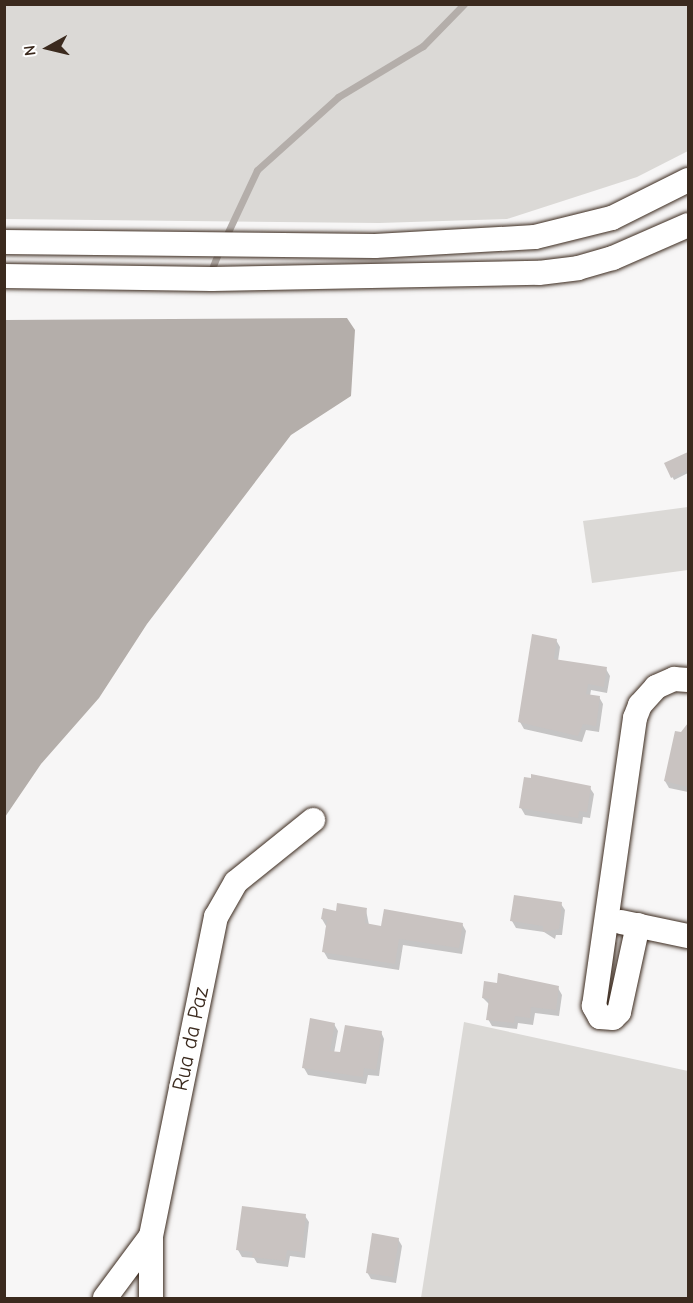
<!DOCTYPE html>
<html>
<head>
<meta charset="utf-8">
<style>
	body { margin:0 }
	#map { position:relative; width:693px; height:1303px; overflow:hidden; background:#f7f6f6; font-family:"Comic Neue",sans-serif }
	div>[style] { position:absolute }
	.green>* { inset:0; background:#dbd9d6 }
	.water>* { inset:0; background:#b4aeaa }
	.shadow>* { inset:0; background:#0003 }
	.stream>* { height:7px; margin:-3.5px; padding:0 3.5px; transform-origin:3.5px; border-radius:3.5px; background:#b4aeaa }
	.building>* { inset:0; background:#c9c3c1 }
	.roads { filter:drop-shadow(0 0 2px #3b2a1e) drop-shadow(0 0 2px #3b2a1e) }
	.street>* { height:24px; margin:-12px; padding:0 12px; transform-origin:12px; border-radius:12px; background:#fff }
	span { translate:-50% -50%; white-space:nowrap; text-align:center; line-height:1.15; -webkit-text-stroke:6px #fff; paint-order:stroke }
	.street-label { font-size:22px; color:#3b2a1e }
	.frame { position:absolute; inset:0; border:6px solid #3b2a1e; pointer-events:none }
	.north { position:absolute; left:18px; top:18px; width:60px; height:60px; -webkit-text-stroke:4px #fff; paint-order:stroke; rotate:262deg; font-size:16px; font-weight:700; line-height:24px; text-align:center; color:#3b2a1e }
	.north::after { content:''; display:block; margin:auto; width:21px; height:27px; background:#3b2a1e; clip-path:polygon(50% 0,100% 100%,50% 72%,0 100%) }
</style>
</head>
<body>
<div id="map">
	<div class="green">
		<div style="clip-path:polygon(4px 5px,688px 5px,688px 151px,637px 177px,507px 219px,379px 223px,5px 219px)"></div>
		<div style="clip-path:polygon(688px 507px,688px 570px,592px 583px,583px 521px)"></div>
		<div style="clip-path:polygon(617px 942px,612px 999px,608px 1000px,614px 943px)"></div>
		<div style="clip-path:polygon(464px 1022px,688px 1071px,688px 1298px,421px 1298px)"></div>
	</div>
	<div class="water">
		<div style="clip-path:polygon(347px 318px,355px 330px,351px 396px,291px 435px,147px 624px,99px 698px,41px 764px,5px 817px,5px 320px)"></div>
	</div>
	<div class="shadow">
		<div style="clip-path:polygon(688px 454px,688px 473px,674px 480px,666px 464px)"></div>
		<div style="clip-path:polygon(556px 640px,560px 647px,558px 661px,606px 669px,610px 676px,607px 693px,591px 690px,590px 696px,599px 697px,603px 704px,599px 732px,586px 730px,582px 742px,524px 729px,520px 722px)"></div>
		<div style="clip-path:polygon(688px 723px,688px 792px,669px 788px,665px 781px)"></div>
		<div style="clip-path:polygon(533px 775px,590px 788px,594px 794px,590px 818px,583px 817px,582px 824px,525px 815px,521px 808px)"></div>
		<div style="clip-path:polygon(561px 904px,565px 910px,562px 935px,556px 935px,555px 939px,544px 932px,516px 928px,512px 921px)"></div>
		<div style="clip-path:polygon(366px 910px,369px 925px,382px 928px,462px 924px,466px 931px,462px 954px,403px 945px,399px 970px,328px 959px,324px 952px,326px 926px,322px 919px,337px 913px)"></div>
		<div style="clip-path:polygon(558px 988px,562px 995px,559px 1016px,535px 1013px,533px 1025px,518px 1023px,517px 1029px,492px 1026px,488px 1019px,490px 1005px,483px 998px)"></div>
		<div style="clip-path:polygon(334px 1024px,338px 1031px,334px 1053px,342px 1054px,381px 1032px,384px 1039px,379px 1076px,368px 1075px,366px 1084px,308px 1075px,304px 1068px)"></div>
		<div style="clip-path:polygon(305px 1216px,309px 1222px,305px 1258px,290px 1256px,288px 1267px,257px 1263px,254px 1258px,242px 1257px,238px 1250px)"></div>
		<div style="clip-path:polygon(398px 1239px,402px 1246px,396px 1283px,371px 1279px,367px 1272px)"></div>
	</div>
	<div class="stream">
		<div style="left:228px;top:232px;width:68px;rotate:-64.9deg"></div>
		<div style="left:257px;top:170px;width:109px;rotate:-42deg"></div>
		<div style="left:338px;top:97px;width:99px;rotate:-31deg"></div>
		<div style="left:423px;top:46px;width:59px;rotate:-45.7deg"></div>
		<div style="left:213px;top:266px;width:11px;rotate:-68deg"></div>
	</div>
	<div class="building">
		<div style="clip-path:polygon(688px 452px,688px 470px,671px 478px,664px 463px)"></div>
		<div style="clip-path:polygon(532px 634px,557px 639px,554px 659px,607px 667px,604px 687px,588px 684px,586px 694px,600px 696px,596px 726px,583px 724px,578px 736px,518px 722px)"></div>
		<div style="clip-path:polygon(688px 723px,688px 787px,664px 781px,675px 731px,681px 732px)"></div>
		<div style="clip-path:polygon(531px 774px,591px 786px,587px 812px,579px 811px,578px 818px,519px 808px,524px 777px,531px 778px)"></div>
		<div style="clip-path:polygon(514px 895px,562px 902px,559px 929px,543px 932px,543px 926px,510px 921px)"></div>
		<div style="clip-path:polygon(337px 903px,367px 908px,365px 923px,381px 926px,384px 909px,463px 923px,459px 948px,399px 939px,395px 964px,322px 952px,327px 920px,321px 919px,323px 908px,336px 911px)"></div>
		<div style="clip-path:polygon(498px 973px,559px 986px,556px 1010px,531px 1007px,530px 1018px,515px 1016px,514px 1023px,486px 1020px,489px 999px,482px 998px,484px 981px,497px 983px)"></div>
		<div style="clip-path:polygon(310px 1018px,335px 1023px,330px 1051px,340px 1052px,345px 1025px,382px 1031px,376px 1070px,364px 1068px,363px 1077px,302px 1068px)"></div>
		<div style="clip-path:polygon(242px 1206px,306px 1214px,302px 1252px,287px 1250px,285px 1261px,252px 1257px,253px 1252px,236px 1250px)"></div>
		<div style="clip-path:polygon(372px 1233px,399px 1238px,393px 1277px,366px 1273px)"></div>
	</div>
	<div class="roads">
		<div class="street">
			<div style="left:4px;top:242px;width:371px;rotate:0.6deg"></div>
			<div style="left:375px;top:246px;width:160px;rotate:-3.2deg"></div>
			<div style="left:535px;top:237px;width:79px;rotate:-13.9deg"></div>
			<div style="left:612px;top:218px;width:85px;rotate:-26.6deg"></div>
			<div style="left:4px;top:276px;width:208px;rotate:0.8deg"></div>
			<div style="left:212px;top:279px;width:327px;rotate:-1.1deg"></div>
			<div style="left:539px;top:273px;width:39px;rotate:-7deg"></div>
			<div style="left:578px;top:268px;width:36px;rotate:-16deg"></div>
			<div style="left:613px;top:258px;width:82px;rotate:-23.7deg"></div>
			<div style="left:621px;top:922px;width:68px;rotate:11.8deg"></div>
			<div style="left:638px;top:925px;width:89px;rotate:102.3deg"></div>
			<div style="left:619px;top:1012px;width:8px;rotate:135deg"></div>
			<div style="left:613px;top:1018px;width:13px;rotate:-176deg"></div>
			<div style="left:600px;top:1017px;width:13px;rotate:-119deg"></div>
			<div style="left:594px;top:1006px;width:291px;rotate:-81.9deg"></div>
			<div style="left:635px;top:718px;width:14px;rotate:-69deg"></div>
			<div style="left:640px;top:705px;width:24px;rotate:-48deg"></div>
			<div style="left:656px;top:687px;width:20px;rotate:-24deg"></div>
			<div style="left:674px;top:679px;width:14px;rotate:4deg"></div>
			<div style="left:105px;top:1298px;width:77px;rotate:-53.4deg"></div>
			<div style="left:151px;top:1298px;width:62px;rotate:-90deg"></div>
			<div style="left:151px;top:1236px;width:326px;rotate:-78.5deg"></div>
			<div style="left:216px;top:917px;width:40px;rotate:-60.3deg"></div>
			<div style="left:236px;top:882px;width:99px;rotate:-38.8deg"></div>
		</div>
	</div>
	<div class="street-label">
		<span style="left:191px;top:1039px;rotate:-78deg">Rua da Paz</span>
	</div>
	<div class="frame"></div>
	<div class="north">N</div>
</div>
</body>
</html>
